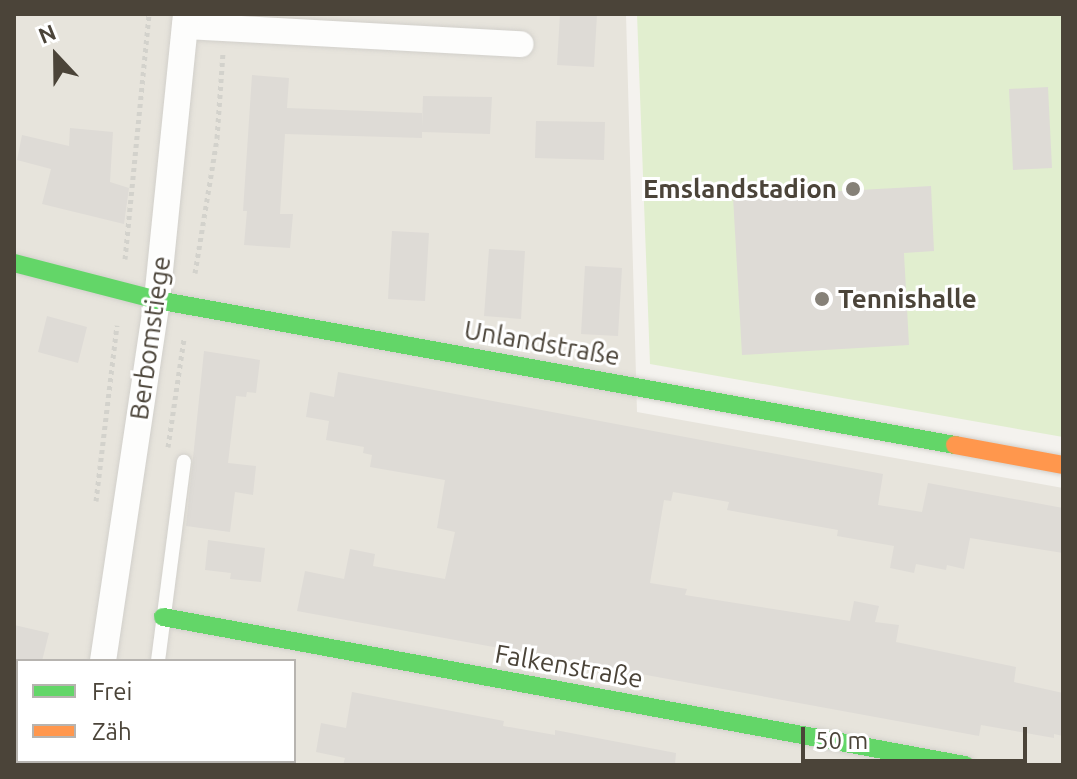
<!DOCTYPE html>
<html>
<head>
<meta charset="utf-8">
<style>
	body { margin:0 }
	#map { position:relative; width:1077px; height:779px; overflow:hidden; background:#f4f2ee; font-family:Ubuntu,sans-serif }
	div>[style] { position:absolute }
	.residential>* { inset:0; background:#e7e4dc }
	.green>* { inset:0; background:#e1eecf }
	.building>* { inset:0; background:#dedbd6 }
	.path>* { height:5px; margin-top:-2.5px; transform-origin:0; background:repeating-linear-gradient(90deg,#d3d2cc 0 4px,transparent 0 8px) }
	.roads { filter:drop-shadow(0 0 2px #d2d0cb) drop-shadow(0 0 2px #d2d0cb) }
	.lane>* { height:14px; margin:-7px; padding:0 7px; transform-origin:7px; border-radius:7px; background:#fdfdfc }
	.street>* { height:26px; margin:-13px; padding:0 13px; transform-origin:13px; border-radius:13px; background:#fdfdfc }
	.fast>* { height:18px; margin:-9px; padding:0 9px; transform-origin:9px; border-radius:9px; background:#63d668 }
	.slow>* { height:18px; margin:-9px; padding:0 9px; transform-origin:9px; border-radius:9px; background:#ff974d }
	.dots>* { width:22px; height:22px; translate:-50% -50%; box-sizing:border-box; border:4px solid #fff; border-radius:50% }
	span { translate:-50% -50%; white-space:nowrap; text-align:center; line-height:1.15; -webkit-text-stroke:6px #fff; paint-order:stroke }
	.poi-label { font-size:26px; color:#4b4439; font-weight:700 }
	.right { translate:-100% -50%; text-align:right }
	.left { translate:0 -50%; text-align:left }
	.street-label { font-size:26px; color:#4b4439 }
	.frame { position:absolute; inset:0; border:16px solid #4b4439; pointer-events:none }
	.legend { position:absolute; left:16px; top:659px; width:280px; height:104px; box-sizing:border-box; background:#fff; border:2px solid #b7b4b0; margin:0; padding:10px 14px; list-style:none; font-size:24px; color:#4b4439 }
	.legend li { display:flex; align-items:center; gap:16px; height:40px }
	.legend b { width:40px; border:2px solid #b7b4b0 }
	.north { position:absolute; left:16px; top:16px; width:80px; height:80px; -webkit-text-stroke:6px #fff; paint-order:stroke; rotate:338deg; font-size:22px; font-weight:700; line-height:32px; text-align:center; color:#4b4439 }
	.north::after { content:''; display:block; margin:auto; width:28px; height:36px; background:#4b4439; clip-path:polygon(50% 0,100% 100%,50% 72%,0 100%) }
	.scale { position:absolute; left:801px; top:727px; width:226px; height:36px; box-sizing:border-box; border:4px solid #4b4439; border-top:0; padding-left:10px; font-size:24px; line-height:28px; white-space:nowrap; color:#4b4439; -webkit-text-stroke:6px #fff; paint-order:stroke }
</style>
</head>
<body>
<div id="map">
	<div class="residential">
		<div style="clip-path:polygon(evenodd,14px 14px,626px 14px,637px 412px,1063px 488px,1063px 765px,14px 765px,14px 14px,18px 661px,294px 661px,294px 761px,18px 761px,18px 661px)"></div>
	</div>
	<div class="green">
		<div style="clip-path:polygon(637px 14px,1063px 14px,1063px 437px,650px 364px)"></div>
	</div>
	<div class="building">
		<div style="clip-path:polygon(560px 14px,597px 14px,594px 67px,557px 65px)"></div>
		<div style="clip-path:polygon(252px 75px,289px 78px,287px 108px,422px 113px,422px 128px,423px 96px,492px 97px,490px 134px,422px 132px,422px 138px,285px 134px,280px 214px,293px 214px,290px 248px,244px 245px,247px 211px,243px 211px)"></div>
		<div style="clip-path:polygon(1048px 87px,1052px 168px,1013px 170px,1009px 89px)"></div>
		<div style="clip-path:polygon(536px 121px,605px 122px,604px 160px,535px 158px)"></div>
		<div style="clip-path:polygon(70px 128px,113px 132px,110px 182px,129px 188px,124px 224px,42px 204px,51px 169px,17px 160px,22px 135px,69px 146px)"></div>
		<div style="clip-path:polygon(931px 186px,934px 251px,904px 253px,909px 345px,742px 355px,733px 197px)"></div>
		<div style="clip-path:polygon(392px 231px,429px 233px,425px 301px,388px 299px)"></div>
		<div style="clip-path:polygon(489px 249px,525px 251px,521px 319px,484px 316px)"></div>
		<div style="clip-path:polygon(585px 266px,622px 268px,618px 336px,581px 334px)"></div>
		<div style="clip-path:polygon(47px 316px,87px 327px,78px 363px,38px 352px)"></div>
		<div style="clip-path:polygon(204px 351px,260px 360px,256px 393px,247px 392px,246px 397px,236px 396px,228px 463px,256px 466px,253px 495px,235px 492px,230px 532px,186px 526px)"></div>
		<div style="clip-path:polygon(338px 372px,883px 474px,878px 505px,922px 512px,928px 483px,1063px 508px,1063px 553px,970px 538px,964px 569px,947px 565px,946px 570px,916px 564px,914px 573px,890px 568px,894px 546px,837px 536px,838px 530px,727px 510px,729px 502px,673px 492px,671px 501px,664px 500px,650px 583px,687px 589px,685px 595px,850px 621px,854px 601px,879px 606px,875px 622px,899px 625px,896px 642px,1016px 667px,1014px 682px,1063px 693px,1063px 736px,1054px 734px,1054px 738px,981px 725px,979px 736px,297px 611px,305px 571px,344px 579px,350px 549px,375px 554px,373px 566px,445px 579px,455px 532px,437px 528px,445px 480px,370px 467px,372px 455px,363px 453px,364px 447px,326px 440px,329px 421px,306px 417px,310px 392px,334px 397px)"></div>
		<div style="clip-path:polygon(208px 540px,265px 548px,261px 582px,230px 579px,231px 573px,205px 570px)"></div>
		<div style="clip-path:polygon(14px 625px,49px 633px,42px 661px,14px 661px)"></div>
		<div style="clip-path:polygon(352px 692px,504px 721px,503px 726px,555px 735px,555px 730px,676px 753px,675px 765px,343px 765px,345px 758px,316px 752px,321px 723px,346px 728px)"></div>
	</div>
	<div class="path">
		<div style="left:125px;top:259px;width:246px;rotate:-84.4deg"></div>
		<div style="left:195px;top:273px;width:137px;rotate:-80.7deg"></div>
		<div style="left:217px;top:138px;width:85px;rotate:-86deg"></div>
		<div style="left:168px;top:447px;width:110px;rotate:-81.6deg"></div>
		<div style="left:96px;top:501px;width:177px;rotate:-83.2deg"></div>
		<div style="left:14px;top:707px;width:4px;rotate:14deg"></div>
	</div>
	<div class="roads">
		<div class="lane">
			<div style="left:158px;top:661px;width:201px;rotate:-82.6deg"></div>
			<div style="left:144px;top:765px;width:4px;rotate:-90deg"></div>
		</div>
		<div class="street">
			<div style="left:185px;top:26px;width:336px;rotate:3.1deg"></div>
			<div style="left:103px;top:661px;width:365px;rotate:-81.5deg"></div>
			<div style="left:157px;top:300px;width:287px;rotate:-84.2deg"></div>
			<div style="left:87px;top:765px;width:4px;rotate:-76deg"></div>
		</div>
		<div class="fast">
			<div style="left:14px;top:263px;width:148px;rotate:14.5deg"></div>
			<div style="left:157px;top:300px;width:811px;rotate:10.3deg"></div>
			<div style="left:163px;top:617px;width:816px;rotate:10.46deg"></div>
		</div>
		<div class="slow">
			<div style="left:955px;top:445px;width:110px;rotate:10.5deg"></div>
		</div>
	</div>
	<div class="dots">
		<div style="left:853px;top:189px;background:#868178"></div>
		<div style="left:822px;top:299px;background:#868178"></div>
	</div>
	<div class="poi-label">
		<span class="right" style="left:837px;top:189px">Emslandstadion</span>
		<span class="left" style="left:838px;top:299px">Tennishalle</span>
	</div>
	<div class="street-label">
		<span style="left:150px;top:338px;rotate:-82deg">Berbomstiege</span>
		<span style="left:542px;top:343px;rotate:10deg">Unlandstraße</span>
		<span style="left:569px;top:666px;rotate:10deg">Falkenstraße</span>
	</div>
	<div class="frame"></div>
	<ul class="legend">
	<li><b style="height:10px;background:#63d668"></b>Frei</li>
	<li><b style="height:10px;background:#ff974d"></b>Zäh</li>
	</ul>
	<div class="north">N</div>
	<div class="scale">50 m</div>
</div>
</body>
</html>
